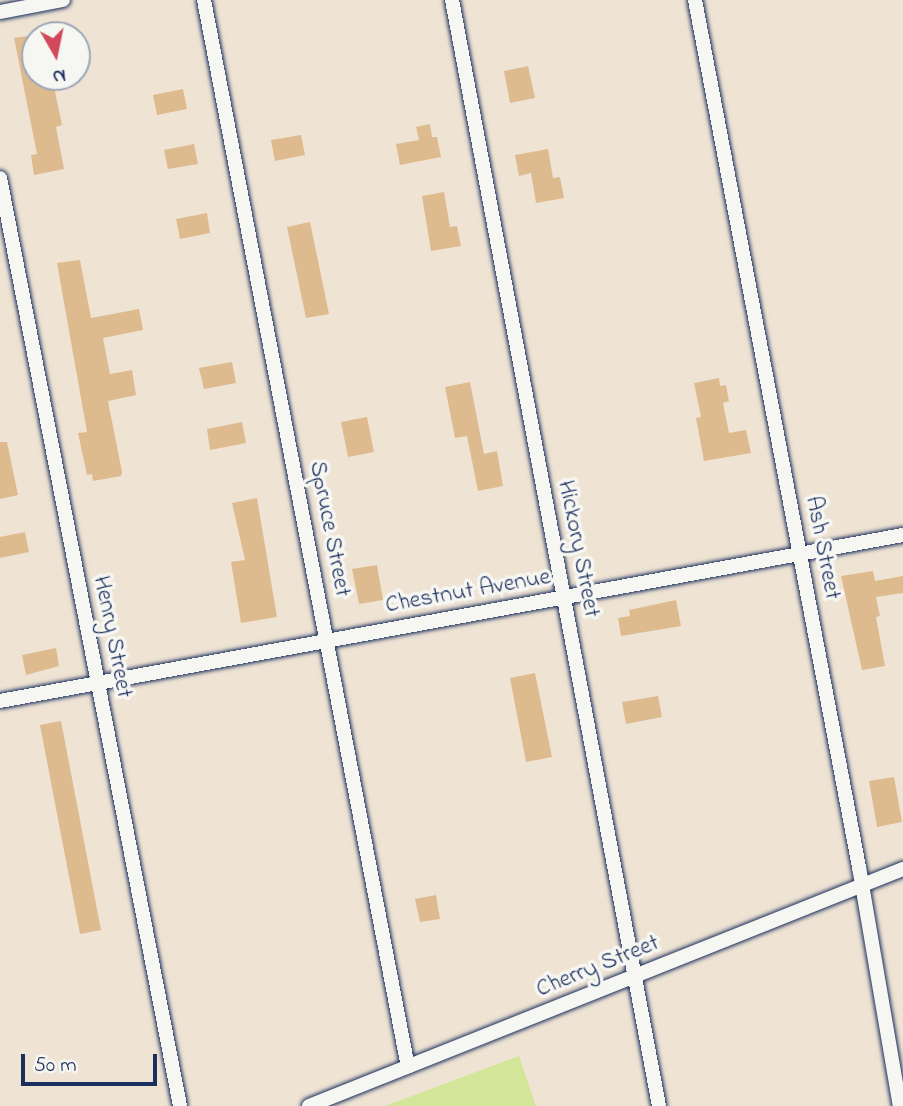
<!DOCTYPE html>
<html>
<head>
<meta charset="utf-8">
<style>
	body { margin:0 }
	#map { position:relative; width:903px; height:1106px; overflow:hidden; background:#efe4d4; font-family:"Indie Flower",sans-serif }
	div>[style] { position:absolute }
	.green>* { inset:0; background:#d2e599 }
	.building>* { inset:0; background:#deba8f }
	.roads { filter:drop-shadow(0 0 2px #1b2f5e) drop-shadow(0 0 2px #1b2f5e) }
	.minor>* { height:14px; margin:-7px; padding:0 7px; transform-origin:7px; border-radius:7px; background:#f6f6f2 }
	span { translate:-50% -50%; white-space:nowrap; text-align:center; line-height:1.15; -webkit-text-stroke:7px #f6f6f2; paint-order:stroke }
	.street-label { font-size:24px; color:#1b2f5e }
	.north { position:absolute; left:21px; top:21px; width:70px; height:70px; box-sizing:border-box; background:#f6f6f2; border:2px solid #9ea6b7; border-radius:50%; rotate:171deg; font-size:19px; font-weight:700; line-height:28px; text-align:center; color:#1b2f5e }
	.north::after { content:''; display:block; margin:auto; width:24px; height:32px; background:#d1495b; clip-path:polygon(50% 0,100% 100%,50% 72%,0 100%) }
	.scale { position:absolute; left:21px; top:1054px; width:136px; height:32px; box-sizing:border-box; border:4px solid #1b2f5e; border-top:0; padding-left:9px; font-size:21px; line-height:24px; white-space:nowrap; color:#1b2f5e; -webkit-text-stroke:5px #f6f6f2; paint-order:stroke }
</style>
</head>
<body>
<div id="map">
	<div class="green">
		<div style="clip-path:polygon(519px 1056px,536px 1106px,385px 1106px)"></div>
	</div>
	<div class="building">
		<div style="clip-path:polygon(35px 35px,35px 77px,52px 77px,62px 125px,56px 127px,64px 169px,34px 175px,31px 155px,37px 154px,14px 38px)"></div>
		<div style="clip-path:polygon(528px 66px,535px 98px,510px 103px,504px 71px)"></div>
		<div style="clip-path:polygon(183px 89px,187px 109px,157px 115px,153px 95px)"></div>
		<div style="clip-path:polygon(430px 124px,432px 137px,437px 137px,441px 157px,400px 165px,396px 144px,419px 140px,416px 127px)"></div>
		<div style="clip-path:polygon(301px 135px,305px 155px,275px 161px,271px 140px)"></div>
		<div style="clip-path:polygon(194px 144px,198px 164px,168px 169px,164px 150px)"></div>
		<div style="clip-path:polygon(548px 149px,553px 178px,560px 177px,564px 198px,536px 203px,531px 173px,519px 176px,515px 155px)"></div>
		<div style="clip-path:polygon(444px 192px,450px 227px,457px 226px,461px 246px,431px 251px,422px 196px)"></div>
		<div style="clip-path:polygon(207px 213px,210px 233px,180px 239px,176px 219px)"></div>
		<div style="clip-path:polygon(310px 222px,329px 314px,306px 318px,287px 227px)"></div>
		<div style="clip-path:polygon(80px 260px,91px 318px,139px 309px,143px 330px,103px 338px,110px 374px,132px 370px,136px 395px,108px 401px,122px 472px,121px 476px,93px 481px,92px 474px,87px 475px,78px 433px,87px 432px,57px 263px)"></div>
		<div style="clip-path:polygon(232px 362px,236px 383px,204px 389px,199px 368px)"></div>
		<div style="clip-path:polygon(719px 378px,720px 386px,726px 385px,729px 401px,723px 403px,729px 433px,746px 430px,751px 453px,704px 461px,696px 418px,701px 417px,694px 383px)"></div>
		<div style="clip-path:polygon(470px 382px,484px 454px,497px 451px,503px 486px,478px 491px,467px 436px,455px 438px,445px 387px)"></div>
		<div style="clip-path:polygon(367px 417px,374px 452px,348px 457px,341px 422px)"></div>
		<div style="clip-path:polygon(242px 422px,246px 443px,210px 450px,207px 429px)"></div>
		<div style="clip-path:polygon(0 442px,7px 442px,18px 495px,0 499px)"></div>
		<div style="clip-path:polygon(257px 498px,277px 617px,241px 623px,231px 562px,245px 560px,232px 503px)"></div>
		<div style="clip-path:polygon(25px 532px,29px 552px,0 558px,0 537px)"></div>
		<div style="clip-path:polygon(377px 565px,383px 600px,359px 604px,352px 569px)"></div>
		<div style="clip-path:polygon(873px 571px,875px 581px,903px 576px,903px 593px,876px 597px,880px 616px,876px 617px,885px 666px,862px 670px,841px 576px)"></div>
		<div style="clip-path:polygon(676px 600px,681px 626px,621px 636px,618px 618px,630px 616px,629px 610px)"></div>
		<div style="clip-path:polygon(56px 648px,59px 666px,26px 675px,22px 655px)"></div>
		<div style="clip-path:polygon(535px 673px,552px 757px,526px 762px,510px 678px)"></div>
		<div style="clip-path:polygon(658px 696px,662px 717px,626px 724px,622px 702px)"></div>
		<div style="clip-path:polygon(61px 721px,101px 930px,80px 934px,40px 725px)"></div>
		<div style="clip-path:polygon(894px 777px,902px 822px,877px 827px,869px 781px)"></div>
		<div style="clip-path:polygon(436px 895px,440px 919px,420px 922px,415px 899px)"></div>
	</div>
	<div class="roads">
		<div class="minor">
			<div style="left:204px;top:0;width:1086px;rotate:79.18deg"></div>
			<div style="left:452px;top:0;width:1125px;rotate:79.4deg"></div>
			<div style="left:695px;top:0;width:882px;rotate:79.29deg"></div>
			<div style="left:859px;top:867px;width:242px;rotate:80.3deg"></div>
			<div style="left:0;top:12px;width:64px;rotate:-10.8deg"></div>
			<div style="left:0;top:178px;width:945px;rotate:79.02deg"></div>
			<div style="left:0;top:701px;width:918px;rotate:-10.42deg"></div>
			<div style="left:309px;top:1106px;width:640px;rotate:-21.75deg"></div>
		</div>
	</div>
	<div class="street-label">
		<span style="left:329px;top:529px;rotate:79deg">Spruce Street</span>
		<span style="left:822px;top:548px;rotate:79deg">Ash Street</span>
		<span style="left:578px;top:549px;rotate:79deg">Hickory Street</span>
		<span style="left:468px;top:592px;rotate:-10deg">Chestnut Avenue</span>
		<span style="left:112px;top:637px;rotate:79deg">Henry Street</span>
		<span style="left:598px;top:967px;rotate:-22deg">Cherry Street</span>
	</div>
	<div class="north">N</div>
	<div class="scale">50 m</div>
</div>
</body>
</html>
